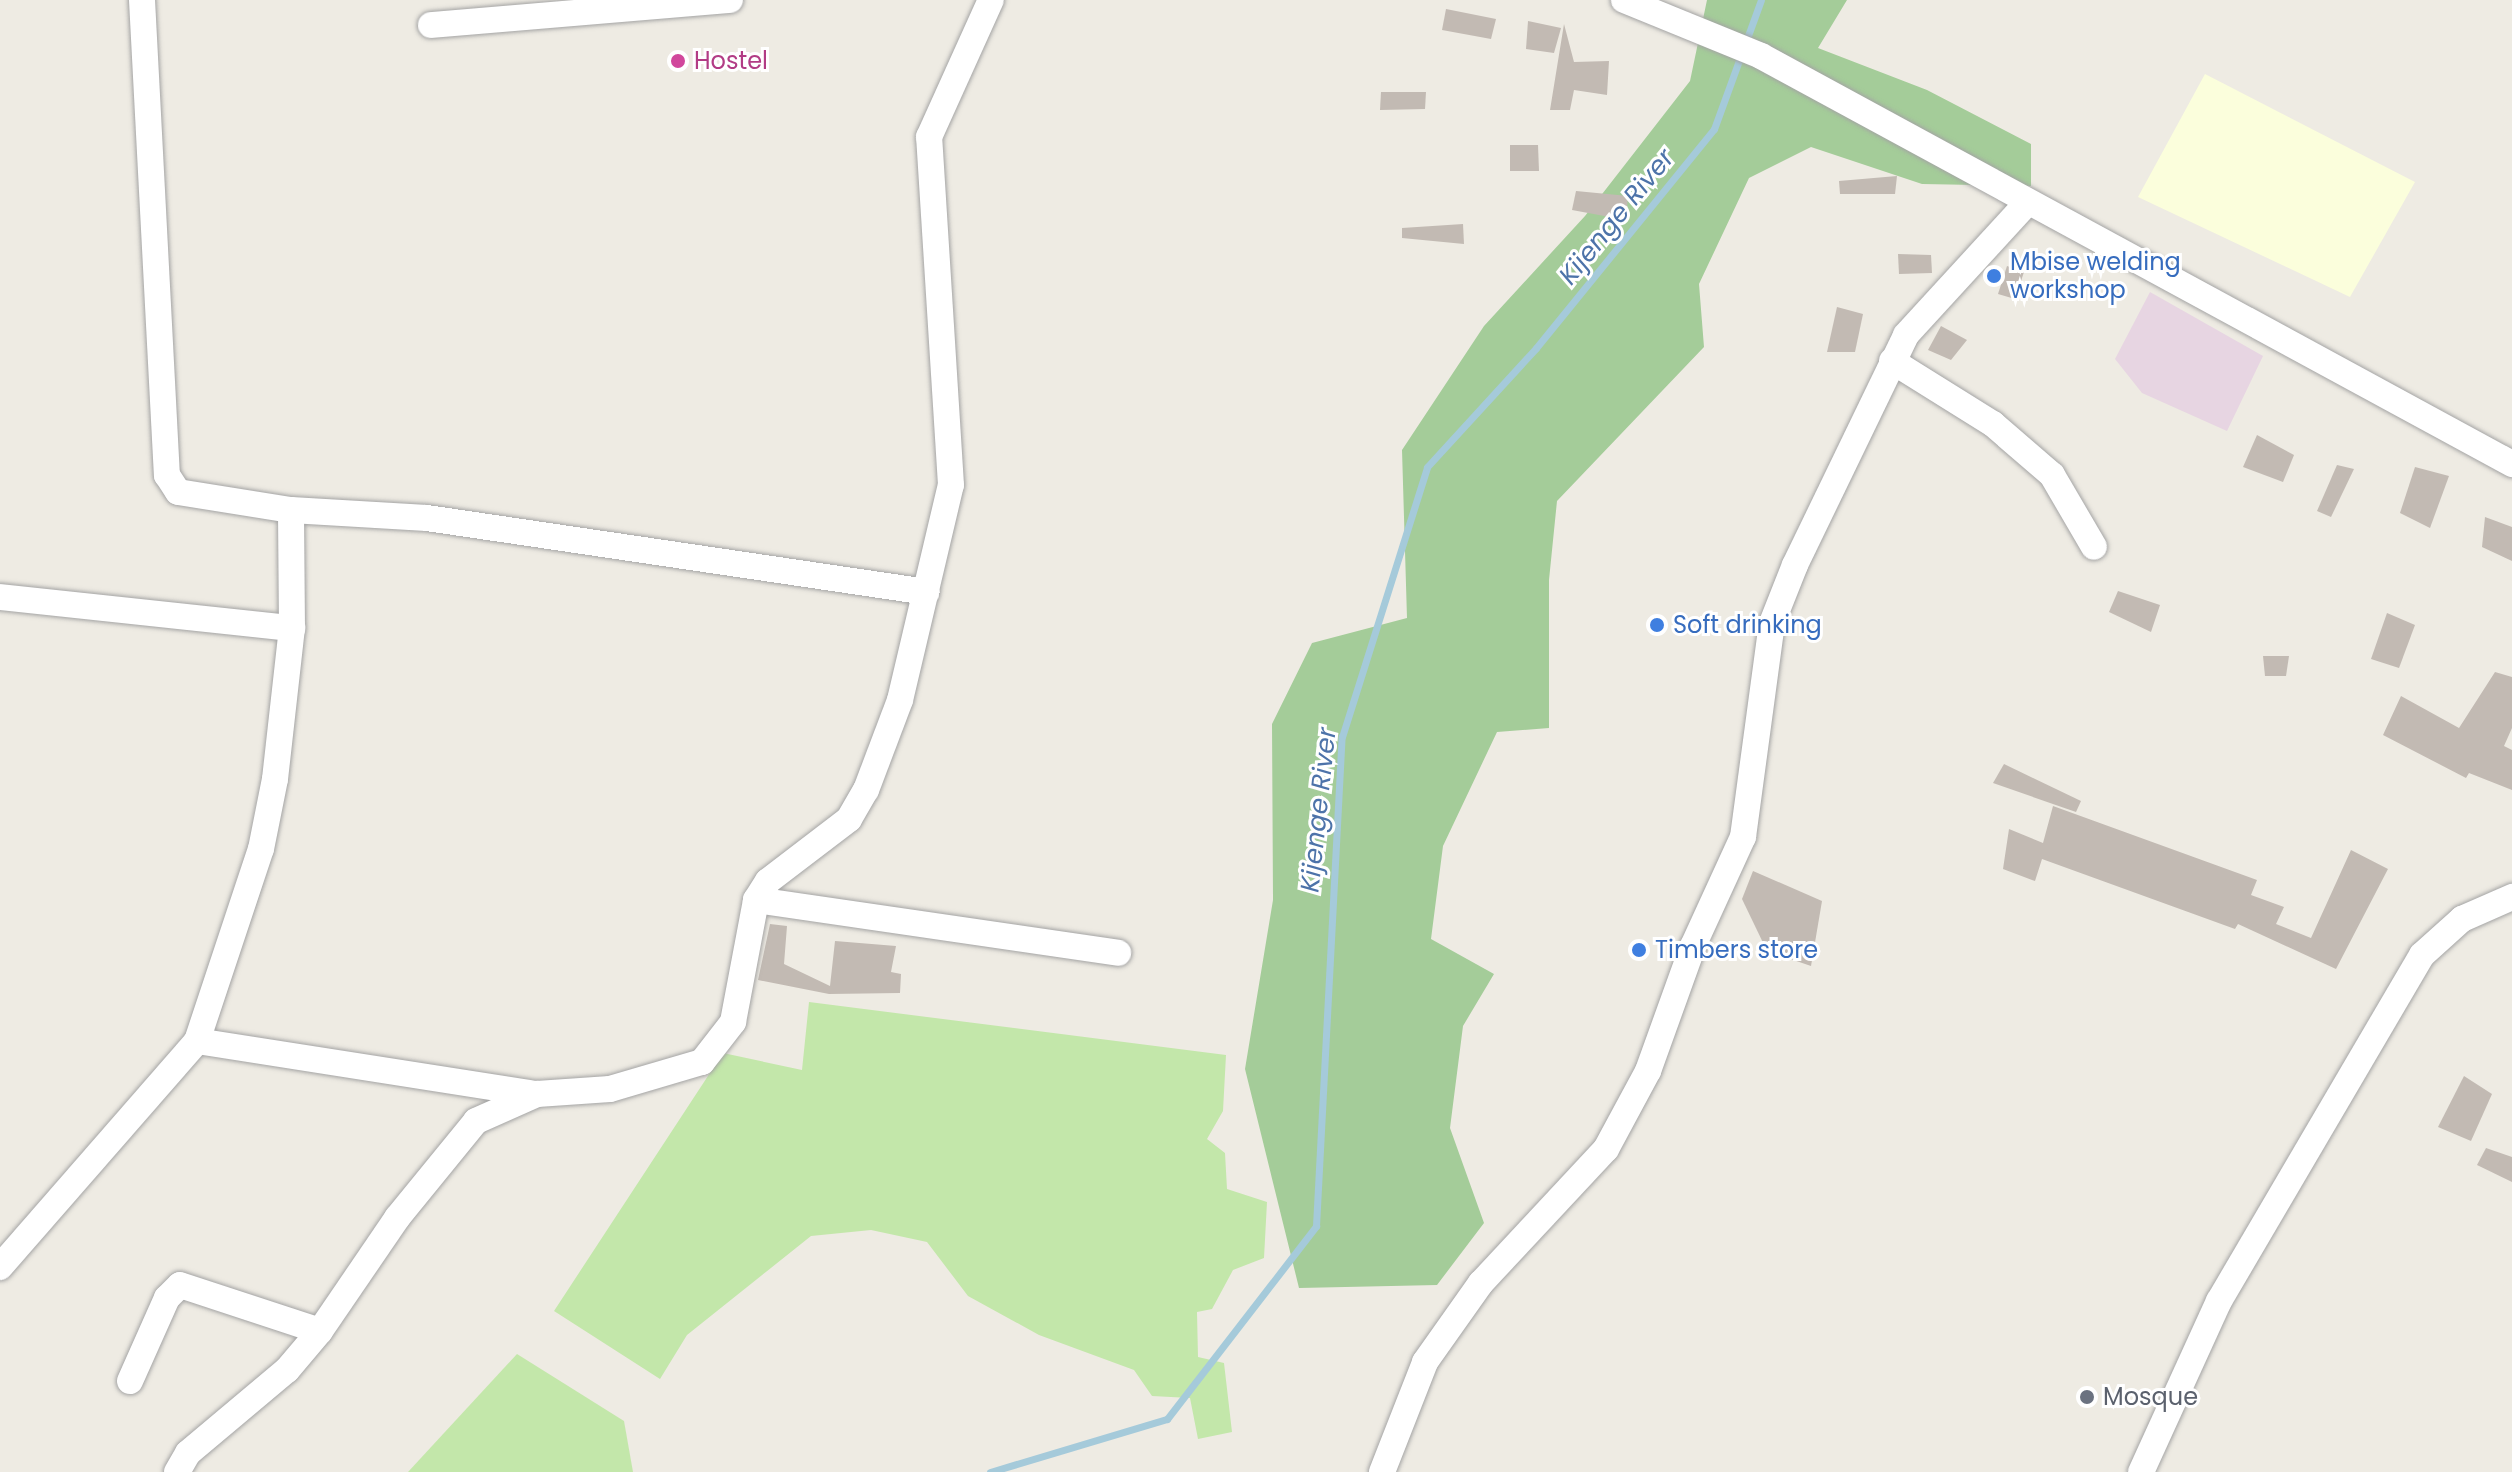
<!DOCTYPE html>
<html>
<head>
<meta charset="utf-8">
<style>
	body { margin:0 }
	#map { position:relative; width:2512px; height:1472px; overflow:hidden; background:#eeebe3; font-family:Poppins,sans-serif }
	div>[style] { position:absolute }
	.industrial>* { inset:0; background:#e7d5e2 }
	.education>* { inset:0; background:#fbfedc }
	.grass>* { inset:0; background:#c3e7aa }
	.forest>* { inset:0; background:#a4cc99 }
	.stream>* { height:7px; margin:-3.5px; padding:0 3.5px; transform-origin:3.5px; border-radius:3.5px; background:#a5cada }
	.building>* { inset:0; background:#c2bab3 }
	.roads { filter:drop-shadow(0 0 2px #a4a4a4) drop-shadow(0 0 2px #a4a4a4) }
	.minor>* { height:26px; margin:-13px; padding:0 13px; transform-origin:13px; border-radius:13px; background:#fff }
	.dots>* { width:22px; height:22px; translate:-50% -50%; box-sizing:border-box; border:4px solid #fff; border-radius:50% }
	span { translate:-50% -50%; white-space:nowrap; text-align:center; line-height:1.15; -webkit-text-stroke:6px #fff; paint-order:stroke }
	.hotel-label { font-size:24px; color:#b23c85 }
	.left { translate:0 -50%; text-align:left }
	.shop-label { font-size:24px; color:#366cbe }
	.worship-label { font-size:24px; color:#5b616d }
	.water-label { font-size:26px; color:#4d73a9; font-style:italic }
</style>
</head>
<body>
<div id="map">
	<div class="industrial">
		<div style="clip-path:polygon(2150px 292px,2263px 356px,2227px 431px,2142px 393px,2115px 359px)"></div>
	</div>
	<div class="education">
		<div style="clip-path:polygon(2205px 74px,2415px 182px,2350px 297px,2138px 197px)"></div>
	</div>
	<div class="grass">
		<div style="clip-path:polygon(809px 1002px,1226px 1055px,1223px 1111px,1207px 1139px,1225px 1153px,1227px 1189px,1267px 1202px,1264px 1258px,1233px 1270px,1212px 1309px,1197px 1312px,1198px 1357px,1224px 1363px,1232px 1432px,1198px 1439px,1190px 1398px,1152px 1396px,1134px 1370px,1039px 1335px,968px 1296px,927px 1242px,871px 1230px,811px 1236px,687px 1335px,660px 1379px,554px 1311px,723px 1053px,802px 1070px)"></div>
		<div style="clip-path:polygon(517px 1354px,624px 1421px,633px 1472px,408px 1472px)"></div>
	</div>
	<div class="forest">
		<div style="clip-path:polygon(1707px 0,1847px 0,1818px 48px,1927px 90px,2031px 144px,2031px 186px,1922px 184px,1811px 147px,1749px 178px,1699px 284px,1704px 347px,1557px 501px,1549px 580px,1549px 728px,1497px 732px,1443px 846px,1431px 939px,1494px 974px,1463px 1026px,1450px 1128px,1484px 1223px,1437px 1285px,1299px 1288px,1245px 1069px,1273px 900px,1272px 724px,1312px 643px,1407px 618px,1402px 450px,1484px 326px,1585px 216px,1690px 81px)"></div>
	</div>
	<div class="stream">
		<div style="left:990px;top:1472px;width:185px;rotate:-16.7deg"></div>
		<div style="left:1167px;top:1419px;width:244px;rotate:-52.3deg"></div>
		<div style="left:1316px;top:1226px;width:490px;rotate:-87deg"></div>
		<div style="left:1342px;top:737px;width:283px;rotate:-72.5deg"></div>
		<div style="left:1427px;top:467px;width:161px;rotate:-47.5deg"></div>
		<div style="left:1536px;top:348px;width:282px;rotate:-50.9deg"></div>
		<div style="left:1714px;top:129px;width:137px;rotate:-70deg"></div>
	</div>
	<div class="building">
		<div style="clip-path:polygon(1446px 9px,1496px 19px,1491px 39px,1442px 30px)"></div>
		<div style="clip-path:polygon(1528px 21px,1561px 28px,1554px 53px,1526px 49px)"></div>
		<div style="clip-path:polygon(1564px 24px,1574px 62px,1609px 61px,1607px 95px,1574px 90px,1570px 110px,1550px 110px)"></div>
		<div style="clip-path:polygon(1381px 92px,1426px 92px,1425px 109px,1380px 110px)"></div>
		<div style="clip-path:polygon(1510px 145px,1538px 145px,1539px 171px,1510px 171px)"></div>
		<div style="clip-path:polygon(1897px 176px,1895px 194px,1840px 194px,1839px 181px)"></div>
		<div style="clip-path:polygon(1576px 191px,1628px 196px,1626px 220px,1572px 210px)"></div>
		<div style="clip-path:polygon(1463px 224px,1464px 244px,1402px 238px,1402px 228px)"></div>
		<div style="clip-path:polygon(1898px 254px,1931px 255px,1932px 273px,1899px 274px)"></div>
		<div style="clip-path:polygon(2007px 266px,2024px 272px,2015px 299px,1998px 294px)"></div>
		<div style="clip-path:polygon(1837px 307px,1863px 314px,1855px 352px,1827px 352px)"></div>
		<div style="clip-path:polygon(1941px 326px,1967px 340px,1951px 360px,1928px 350px)"></div>
		<div style="clip-path:polygon(2257px 435px,2294px 455px,2283px 482px,2243px 467px)"></div>
		<div style="clip-path:polygon(2337px 465px,2354px 469px,2331px 517px,2317px 511px)"></div>
		<div style="clip-path:polygon(2415px 467px,2449px 476px,2430px 528px,2400px 513px)"></div>
		<div style="clip-path:polygon(2485px 517px,2512px 527px,2512px 561px,2482px 547px)"></div>
		<div style="clip-path:polygon(2118px 591px,2160px 605px,2151px 632px,2109px 612px)"></div>
		<div style="clip-path:polygon(2387px 613px,2415px 625px,2399px 668px,2371px 659px)"></div>
		<div style="clip-path:polygon(2263px 656px,2289px 656px,2286px 676px,2265px 676px)"></div>
		<div style="clip-path:polygon(2495px 672px,2512px 677px,2512px 728px,2504px 746px,2512px 750px,2512px 790px,2469px 773px,2466px 778px,2383px 735px,2401px 696px,2459px 728px)"></div>
		<div style="clip-path:polygon(2004px 764px,2081px 801px,2076px 812px,1993px 783px)"></div>
		<div style="clip-path:polygon(2053px 806px,2257px 880px,2251px 895px,2284px 907px,2276px 924px,2311px 938px,2351px 850px,2388px 869px,2336px 969px,2238px 924px,2235px 929px,2042px 859px,2035px 881px,2003px 869px,2009px 829px,2043px 843px)"></div>
		<div style="clip-path:polygon(1753px 871px,1822px 901px,1811px 966px,1767px 951px,1742px 899px)"></div>
		<div style="clip-path:polygon(770px 924px,787px 926px,784px 964px,830px 986px,835px 941px,896px 946px,891px 972px,901px 974px,900px 993px,829px 994px,758px 980px)"></div>
		<div style="clip-path:polygon(2464px 1076px,2492px 1094px,2471px 1141px,2438px 1127px)"></div>
		<div style="clip-path:polygon(2486px 1148px,2512px 1157px,2512px 1182px,2477px 1165px)"></div>
	</div>
	<div class="roads">
		<div class="minor">
			<div style="left:142px;top:0;width:476px;rotate:87deg"></div>
			<div style="left:167px;top:475px;width:20px;rotate:57deg"></div>
			<div style="left:178px;top:492px;width:114px;rotate:9.1deg"></div>
			<div style="left:291px;top:510px;width:136px;rotate:3.4deg"></div>
			<div style="left:427px;top:518px;width:505px;rotate:8.42deg"></div>
			<div style="left:1624px;top:0;width:148px;rotate:22.2deg"></div>
			<div style="left:1761px;top:56px;width:855px;rotate:28.51deg"></div>
			<div style="left:431px;top:25px;width:300px;rotate:-4.8deg"></div>
			<div style="left:1892px;top:361px;width:119px;rotate:32deg"></div>
			<div style="left:1993px;top:424px;width:78px;rotate:40.8deg"></div>
			<div style="left:2052px;top:475px;width:83px;rotate:59.7deg"></div>
			<div style="left:0;top:597px;width:294px;rotate:6.1deg"></div>
			<div style="left:756px;top:900px;width:366px;rotate:8.3deg"></div>
			<div style="left:197px;top:1041px;width:202px;rotate:-71.6deg"></div>
			<div style="left:261px;top:849px;width:71px;rotate:-78.7deg"></div>
			<div style="left:275px;top:779px;width:152px;rotate:-83.6deg"></div>
			<div style="left:292px;top:628px;width:118px;rotate:-90.5deg"></div>
			<div style="left:0;top:1267px;width:300px;rotate:-48.9deg"></div>
			<div style="left:197px;top:1041px;width:337px;rotate:8.9deg"></div>
			<div style="left:130px;top:1381px;width:91px;rotate:-66deg"></div>
			<div style="left:167px;top:1298px;width:18px;rotate:-45deg"></div>
			<div style="left:180px;top:1285px;width:147px;rotate:18.2deg"></div>
			<div style="left:177px;top:1472px;width:22px;rotate:-60deg"></div>
			<div style="left:188px;top:1453px;width:129px;rotate:-40deg"></div>
			<div style="left:287px;top:1370px;width:51px;rotate:-49.8deg"></div>
			<div style="left:320px;top:1331px;width:137px;rotate:-55.7deg"></div>
			<div style="left:397px;top:1218px;width:125px;rotate:-50.8deg"></div>
			<div style="left:476px;top:1121px;width:67px;rotate:-23.9deg"></div>
			<div style="left:537px;top:1094px;width:73px;rotate:-3.9deg"></div>
			<div style="left:610px;top:1089px;width:96px;rotate:-16.4deg"></div>
			<div style="left:702px;top:1062px;width:51px;rotate:-52.2deg"></div>
			<div style="left:733px;top:1022px;width:124px;rotate:-79.3deg"></div>
			<div style="left:756px;top:900px;width:22px;rotate:-58deg"></div>
			<div style="left:768px;top:881px;width:102px;rotate:-37.4deg"></div>
			<div style="left:849px;top:819px;width:34px;rotate:-60deg"></div>
			<div style="left:866px;top:790px;width:96px;rotate:-69.3deg"></div>
			<div style="left:900px;top:700px;width:221px;rotate:-76.7deg"></div>
			<div style="left:951px;top:485px;width:349px;rotate:-93.6deg"></div>
			<div style="left:929px;top:137px;width:150px;rotate:-65.7deg"></div>
			<div style="left:1382px;top:1472px;width:118px;rotate:-68.6deg"></div>
			<div style="left:1425px;top:1362px;width:97px;rotate:-54.7deg"></div>
			<div style="left:1481px;top:1283px;width:183px;rotate:-47deg"></div>
			<div style="left:1606px;top:1149px;width:89px;rotate:-61.7deg"></div>
			<div style="left:1648px;top:1071px;width:133px;rotate:-70.2deg"></div>
			<div style="left:1693px;top:946px;width:120px;rotate:-65.4deg"></div>
			<div style="left:1743px;top:837px;width:216px;rotate:-82.3deg"></div>
			<div style="left:1772px;top:623px;width:62px;rotate:-68.4deg"></div>
			<div style="left:1795px;top:565px;width:255px;rotate:-64.2deg"></div>
			<div style="left:1906px;top:335px;width:180px;rotate:-47.5deg"></div>
			<div style="left:2141px;top:1472px;width:188px;rotate:-65.5deg"></div>
			<div style="left:2219px;top:1301px;width:401px;rotate:-59.6deg"></div>
			<div style="left:2422px;top:955px;width:54px;rotate:-42deg"></div>
			<div style="left:2462px;top:919px;width:55px;rotate:-23.7deg"></div>
		</div>
	</div>
	<div class="dots">
		<div style="left:678px;top:61px;background:#d1479c"></div>
		<div style="left:1994px;top:276px;background:#3f7fe0"></div>
		<div style="left:1657px;top:625px;background:#3f7fe0"></div>
		<div style="left:1639px;top:950px;background:#3f7fe0"></div>
		<div style="left:2087px;top:1397px;background:#6b7280"></div>
	</div>
	<div class="hotel-label">
		<span class="left" style="left:694px;top:61px">Hostel</span>
	</div>
	<div class="shop-label">
		<span class="left" style="left:2010px;top:276px">Mbise welding<br>workshop</span>
		<span class="left" style="left:1673px;top:625px">Soft drinking</span>
		<span class="left" style="left:1655px;top:950px">Timbers store</span>
	</div>
	<div class="worship-label">
		<span class="left" style="left:2103px;top:1397px">Mosque</span>
	</div>
	<div class="water-label">
		<span style="left:1617px;top:217px;rotate:-51deg">Kijenge River</span>
		<span style="left:1319px;top:810px;rotate:-84deg">Kijenge River</span>
	</div>
</div>
</body>
</html>
